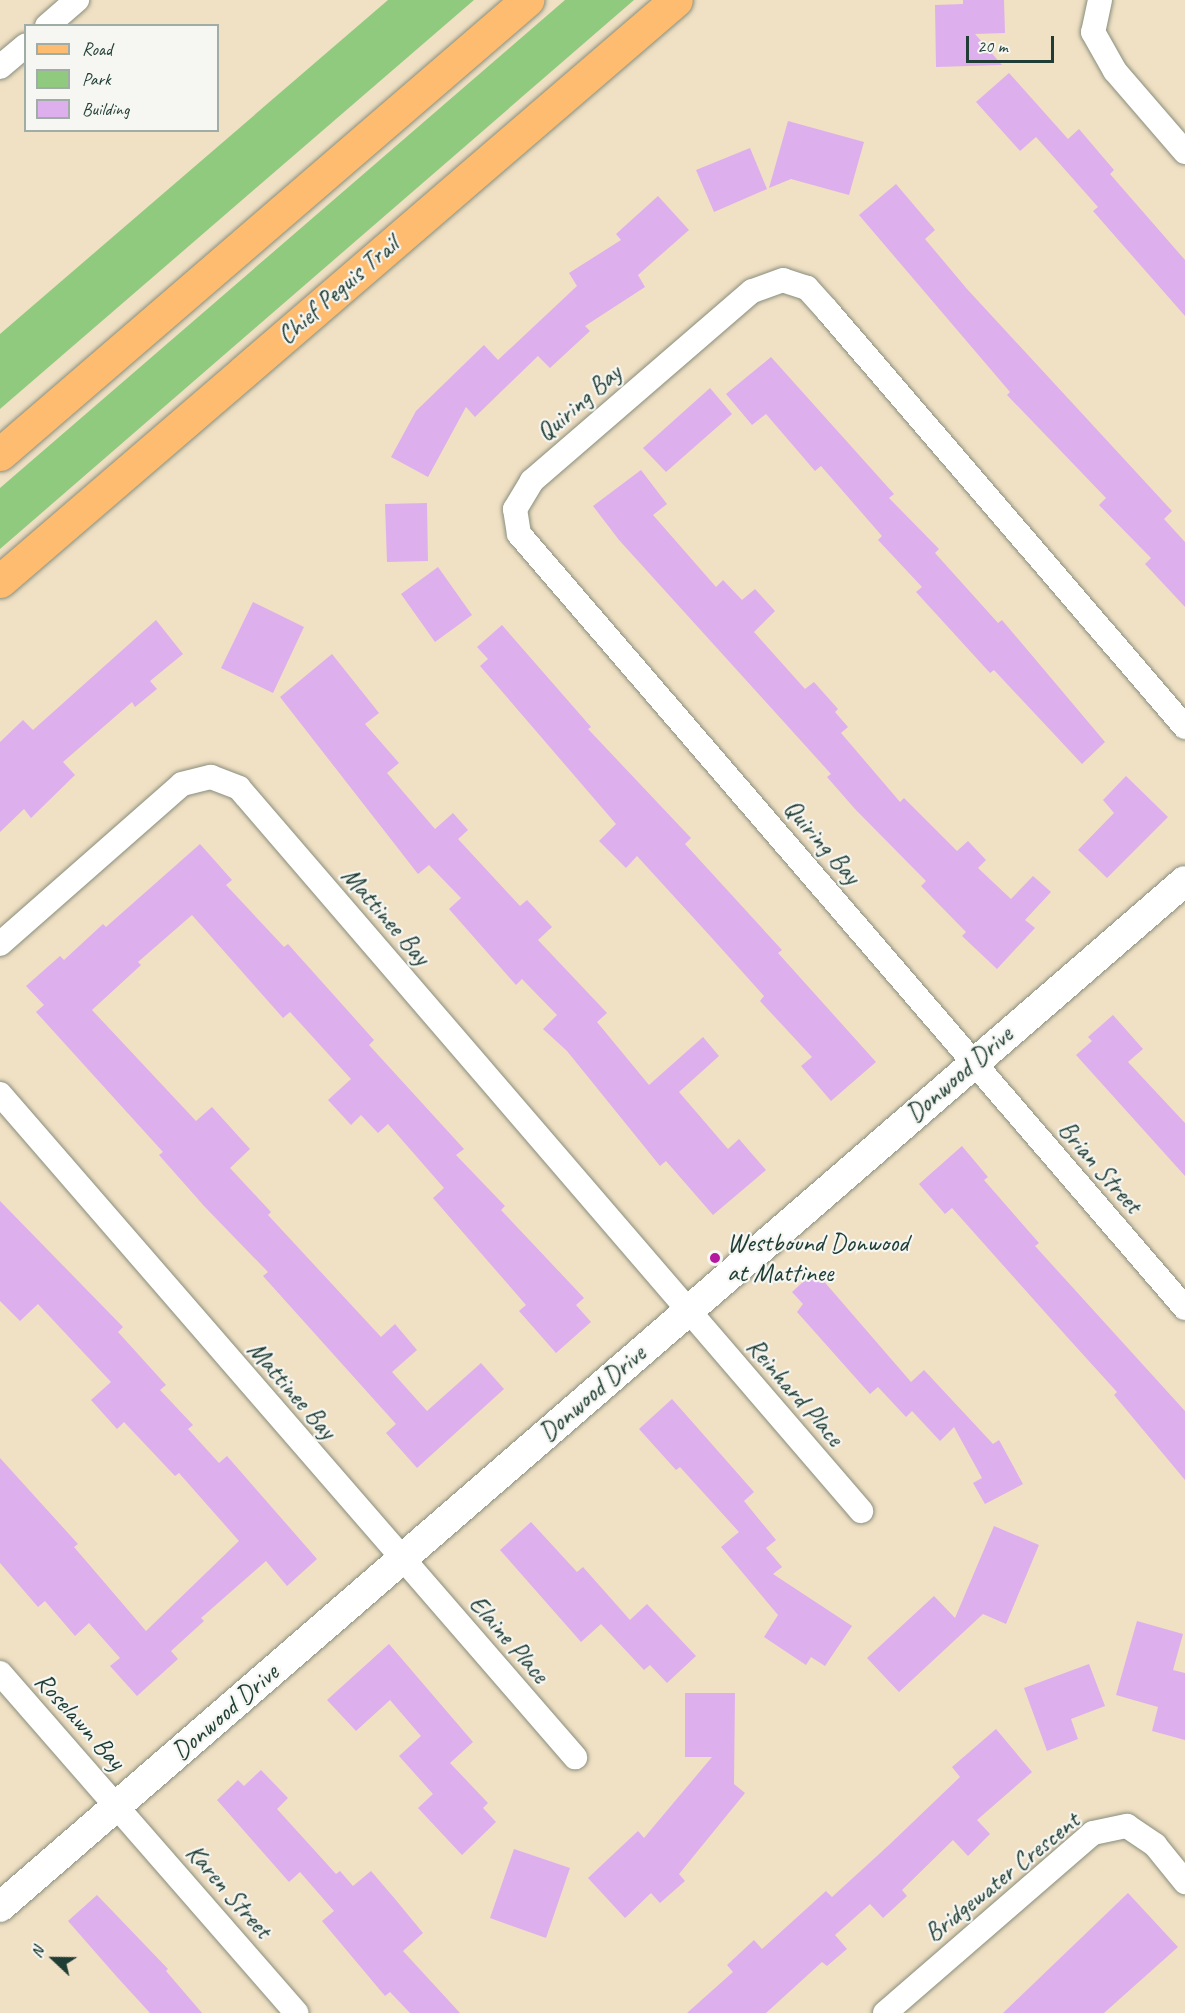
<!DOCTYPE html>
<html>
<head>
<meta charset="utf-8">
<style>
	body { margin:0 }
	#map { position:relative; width:1185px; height:2013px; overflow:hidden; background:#f0e0c4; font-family:Caveat,sans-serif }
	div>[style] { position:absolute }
	.green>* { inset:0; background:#90ca7e }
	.building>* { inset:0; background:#deafed }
	.roads { filter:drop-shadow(0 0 2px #888e7c) drop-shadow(0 0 2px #888e7c) }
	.minor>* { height:24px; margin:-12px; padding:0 12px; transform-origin:12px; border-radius:12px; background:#fff }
	.tertiary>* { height:30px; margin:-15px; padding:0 15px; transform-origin:15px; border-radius:15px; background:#fff }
	.primary>* { height:33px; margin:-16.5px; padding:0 16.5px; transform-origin:16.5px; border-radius:16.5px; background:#febc70 }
	.dots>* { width:16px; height:16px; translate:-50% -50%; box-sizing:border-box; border:3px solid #f6f6f2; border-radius:50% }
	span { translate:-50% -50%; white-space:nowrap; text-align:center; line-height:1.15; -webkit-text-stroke:4.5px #f6f6f2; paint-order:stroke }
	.street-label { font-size:26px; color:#1f3d34 }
	.poi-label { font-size:26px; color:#1f3d34 }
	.left { translate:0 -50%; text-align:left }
	.legend { position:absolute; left:24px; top:24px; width:195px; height:108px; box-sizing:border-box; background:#f6f6f2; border:2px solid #a0aca6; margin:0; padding:8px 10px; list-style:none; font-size:18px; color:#1f3d34 }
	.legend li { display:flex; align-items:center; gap:12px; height:30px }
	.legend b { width:30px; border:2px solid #a0aca6 }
	.north { position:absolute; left:24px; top:1929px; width:60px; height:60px; -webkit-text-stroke:4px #f6f6f2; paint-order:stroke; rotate:292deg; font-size:16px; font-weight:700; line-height:24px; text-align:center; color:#1f3d34 }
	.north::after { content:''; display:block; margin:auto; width:21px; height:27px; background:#1f3d34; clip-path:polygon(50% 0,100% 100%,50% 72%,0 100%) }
	.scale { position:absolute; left:966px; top:36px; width:88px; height:27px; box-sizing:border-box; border:3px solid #1f3d34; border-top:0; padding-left:8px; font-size:18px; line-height:21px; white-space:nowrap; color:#1f3d34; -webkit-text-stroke:4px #f6f6f2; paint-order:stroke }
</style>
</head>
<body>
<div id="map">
	<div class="green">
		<div style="clip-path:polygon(388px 0,474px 0,0 409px,0 334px)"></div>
		<div style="clip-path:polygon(565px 0,634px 0,0 549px,0 488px)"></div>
	</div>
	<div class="building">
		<div style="clip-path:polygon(963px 0,1004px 0,1005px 33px,975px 34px,1002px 65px,936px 67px,935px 5px,963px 4px)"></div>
		<div style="clip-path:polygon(1009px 73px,1068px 139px,1079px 129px,1114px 170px,1110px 174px,1185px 260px,1185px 316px,1093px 211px,1098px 207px,1036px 137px,1020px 151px,976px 102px)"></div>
		<div style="clip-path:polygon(788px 121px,864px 142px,849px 195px,791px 179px,769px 188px)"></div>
		<div style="clip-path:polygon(750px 148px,767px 189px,714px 212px,696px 170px)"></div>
		<div style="clip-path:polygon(896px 184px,935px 230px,925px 239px,967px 289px,1172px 511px,1164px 519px,1185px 542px,1185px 607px,1145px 564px,1151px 558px,1099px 505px,1106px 498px,1007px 395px,1010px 392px,859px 215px)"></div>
		<div style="clip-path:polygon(658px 196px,689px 230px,638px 275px,645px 287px,585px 326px,590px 331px,550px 368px,538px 356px,475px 417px,466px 407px,428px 477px,391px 457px,416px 411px,484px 345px,498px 360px,577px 286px,569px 273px,621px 240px,616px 234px)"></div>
		<div style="clip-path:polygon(771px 357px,894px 494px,889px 498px,939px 549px,935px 553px,998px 623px,1002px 620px,1105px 742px,1082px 764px,994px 670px,990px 673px,916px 592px,922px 587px,878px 540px,882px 536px,821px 466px,815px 471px,766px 414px,752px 425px,726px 394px)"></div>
		<div style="clip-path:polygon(710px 388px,732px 414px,666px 472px,643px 448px)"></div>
		<div style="clip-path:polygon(641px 470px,667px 504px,653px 515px,716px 587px,723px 580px,742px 600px,755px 589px,775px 611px,754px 632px,805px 689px,814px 682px,838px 709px,835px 712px,848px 727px,841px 733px,900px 802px,904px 798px,957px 851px,968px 841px,986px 860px,978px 868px,1011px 899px,1033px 876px,1051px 892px,1025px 920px,1035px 928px,997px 969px,962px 936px,966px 932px,921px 886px,926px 881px,855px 809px,827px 777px,831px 774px,619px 540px,593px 506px)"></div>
		<div style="clip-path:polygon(427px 503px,428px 561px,387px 562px,385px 504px)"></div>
		<div style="clip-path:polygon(438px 567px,472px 615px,435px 642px,401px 594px)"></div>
		<div style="clip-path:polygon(253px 602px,304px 627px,273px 693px,221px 668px)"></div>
		<div style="clip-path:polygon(156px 620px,183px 654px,150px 681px,157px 689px,135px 707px,132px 702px,63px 762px,75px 775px,31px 818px,24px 809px,0 832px,0 742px,23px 720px,33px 730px)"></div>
		<div style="clip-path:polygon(502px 625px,591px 727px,588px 729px,691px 838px,685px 844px,782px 950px,778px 953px,876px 1062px,831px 1101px,801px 1066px,812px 1057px,760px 1001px,764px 996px,711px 937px,637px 856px,626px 868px,599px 841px,616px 824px,480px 666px,488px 659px,477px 647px)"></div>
		<div style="clip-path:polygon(332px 654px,379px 713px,365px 724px,399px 763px,387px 773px,435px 829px,453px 813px,468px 830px,458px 839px,520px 906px,527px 900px,552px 927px,538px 940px,607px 1013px,597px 1022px,649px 1085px,703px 1037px,719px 1056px,679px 1092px,728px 1149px,739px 1139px,766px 1170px,713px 1215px,666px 1161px,660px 1166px,567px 1051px,543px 1029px,557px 1015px,522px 979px,516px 985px,449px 909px,461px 898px,429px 865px,418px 874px,280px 697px)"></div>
		<div style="clip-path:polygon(1126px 776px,1168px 817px,1107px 878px,1078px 850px,1114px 813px,1103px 800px)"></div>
		<div style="clip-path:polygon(200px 844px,232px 880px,226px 885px,284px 947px,288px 944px,374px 1040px,369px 1045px,464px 1149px,456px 1155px,505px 1206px,501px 1210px,584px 1298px,576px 1305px,591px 1322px,556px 1353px,519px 1311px,526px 1305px,433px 1198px,444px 1188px,388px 1124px,378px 1133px,361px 1115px,351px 1125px,328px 1100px,351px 1079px,290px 1012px,283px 1018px,192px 915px,138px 962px,141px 965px,92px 1010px,196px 1121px,212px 1107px,250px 1149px,230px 1168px,271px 1212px,268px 1215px,381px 1337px,395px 1324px,417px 1350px,392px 1372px,427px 1411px,481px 1363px,504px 1389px,417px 1468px,386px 1433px,396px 1424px,263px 1276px,268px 1272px,204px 1206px,159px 1155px,163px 1152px,36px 1012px,44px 1005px,26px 986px,60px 956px,64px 960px,103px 924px,106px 927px)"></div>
		<div style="clip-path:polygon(1113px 1015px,1143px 1049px,1128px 1062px,1185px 1123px,1185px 1176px,1076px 1055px,1092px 1041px,1088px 1037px)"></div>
		<div style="clip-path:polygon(962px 1146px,988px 1177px,984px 1180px,1039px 1243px,1035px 1246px,1185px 1411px,1185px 1480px,1114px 1395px,1117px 1392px,1068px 1338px,952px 1208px,945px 1214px,919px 1184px)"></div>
		<div style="clip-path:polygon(0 1201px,123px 1327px,118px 1332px,166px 1385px,160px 1390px,193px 1425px,188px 1429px,219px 1463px,227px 1456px,317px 1559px,287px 1586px,266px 1561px,201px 1618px,204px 1621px,171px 1651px,178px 1659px,137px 1696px,110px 1666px,120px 1658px,89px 1623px,75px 1636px,45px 1601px,38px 1607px,0 1563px,0 1458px,78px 1544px,74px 1547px,146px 1631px,239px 1541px,179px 1473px,175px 1476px,124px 1422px,117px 1429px,91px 1400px,111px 1382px,38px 1304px,20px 1321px,0 1301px)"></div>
		<div style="clip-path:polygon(815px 1271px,911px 1382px,924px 1370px,993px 1444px,999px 1440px,1023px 1484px,985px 1504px,973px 1483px,982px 1478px,954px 1427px,940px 1441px,912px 1411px,906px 1417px,878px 1387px,870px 1394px,797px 1312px,803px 1304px,792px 1292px)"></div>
		<div style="clip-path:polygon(672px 1399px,754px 1492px,744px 1501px,776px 1540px,766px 1548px,782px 1567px,773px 1574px,852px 1626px,825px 1666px,811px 1657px,806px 1665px,764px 1637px,778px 1615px,721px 1547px,739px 1532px,680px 1467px,676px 1470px,639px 1429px)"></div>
		<div style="clip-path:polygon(531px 1522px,577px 1572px,583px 1567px,630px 1620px,647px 1604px,696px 1656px,667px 1683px,650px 1665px,644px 1670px,601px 1624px,581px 1642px,500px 1550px)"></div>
		<div style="clip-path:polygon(994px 1526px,1039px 1545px,1006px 1624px,983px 1614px,899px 1692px,867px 1658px,934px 1596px,955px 1618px)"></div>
		<div style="clip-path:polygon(1137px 1621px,1183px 1634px,1173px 1670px,1185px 1673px,1185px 1740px,1152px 1731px,1158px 1707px,1116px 1695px)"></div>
		<div style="clip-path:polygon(389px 1644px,473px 1742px,450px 1763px,488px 1803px,483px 1808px,496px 1822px,462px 1855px,418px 1808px,433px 1794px,399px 1756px,421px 1736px,390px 1700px,356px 1731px,327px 1700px)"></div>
		<div style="clip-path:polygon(1089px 1664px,1105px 1706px,1071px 1719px,1078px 1739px,1047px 1751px,1024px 1688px)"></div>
		<div style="clip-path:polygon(685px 1693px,735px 1693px,734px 1784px,745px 1793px,679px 1874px,685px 1881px,660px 1903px,651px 1893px,625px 1918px,588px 1878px,638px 1831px,644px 1838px,712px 1757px,685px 1757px)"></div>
		<div style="clip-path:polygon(996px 1729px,1032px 1772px,977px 1820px,990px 1834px,968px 1856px,953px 1840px,902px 1890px,907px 1896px,883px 1918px,870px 1904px,835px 1935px,847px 1949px,827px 1966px,822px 1962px,766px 2013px,687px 2013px,733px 1972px,727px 1965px,754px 1940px,762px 1949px,826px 1891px,832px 1897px,889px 1845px,960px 1777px,952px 1767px)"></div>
		<div style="clip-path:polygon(261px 1770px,288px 1798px,277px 1809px,336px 1874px,340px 1871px,353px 1886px,371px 1871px,395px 1899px,423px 1933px,403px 1951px,460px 2013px,410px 2013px,390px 1992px,385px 1996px,322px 1921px,334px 1911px,300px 1872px,289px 1882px,217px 1800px,238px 1780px,244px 1786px)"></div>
		<div style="clip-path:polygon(514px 1849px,570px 1868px,546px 1938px,490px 1918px)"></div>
		<div style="clip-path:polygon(1128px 1893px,1178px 1947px,1104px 2013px,1003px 2013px)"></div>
		<div style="clip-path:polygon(97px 1895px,168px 1969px,166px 1971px,202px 2013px,150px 2013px,117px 1977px,68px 1921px)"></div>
	</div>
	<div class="roads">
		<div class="minor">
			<div style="left:1100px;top:0;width:33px;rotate:102deg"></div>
			<div style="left:1093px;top:32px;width:45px;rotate:60.6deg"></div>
			<div style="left:1115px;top:71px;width:107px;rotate:49.2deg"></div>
			<div style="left:47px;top:26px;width:40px;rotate:-41deg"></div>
			<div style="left:0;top:67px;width:34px;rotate:-40deg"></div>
			<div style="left:1185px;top:727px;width:550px;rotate:-130.65deg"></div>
			<div style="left:827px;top:310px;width:30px;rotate:-132deg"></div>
			<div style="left:807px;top:288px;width:25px;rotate:-162deg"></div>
			<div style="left:783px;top:280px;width:33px;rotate:160deg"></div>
			<div style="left:752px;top:291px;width:291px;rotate:139.2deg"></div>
			<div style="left:532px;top:481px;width:33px;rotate:121deg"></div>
			<div style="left:515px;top:509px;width:25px;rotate:81deg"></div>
			<div style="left:519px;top:534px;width:1021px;rotate:49.29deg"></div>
			<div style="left:0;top:944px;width:242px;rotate:-41.3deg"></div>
			<div style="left:182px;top:784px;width:30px;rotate:-14deg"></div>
			<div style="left:211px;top:777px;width:30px;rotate:21deg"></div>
			<div style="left:239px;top:788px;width:954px;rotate:49.29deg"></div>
			<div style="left:0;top:1094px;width:878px;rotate:49.07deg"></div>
			<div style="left:0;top:1673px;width:451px;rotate:48.9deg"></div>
			<div style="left:885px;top:2013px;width:275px;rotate:-40.9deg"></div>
			<div style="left:1093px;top:1833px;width:35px;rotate:-12deg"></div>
			<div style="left:1127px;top:1826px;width:34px;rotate:34deg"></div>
			<div style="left:1155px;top:1845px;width:48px;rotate:51deg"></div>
		</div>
		<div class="tertiary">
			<div style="left:0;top:1907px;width:1567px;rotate:-40.89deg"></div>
		</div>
		<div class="primary">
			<div style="left:0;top:454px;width:696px;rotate:-40.74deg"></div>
			<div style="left:0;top:581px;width:891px;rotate:-40.68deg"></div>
		</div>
	</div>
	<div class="dots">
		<div style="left:715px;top:1258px;background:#b5179e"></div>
	</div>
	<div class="street-label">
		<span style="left:338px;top:290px;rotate:-41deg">Chief Peguis Trail</span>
		<span style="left:579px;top:403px;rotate:-41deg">Quiring Bay</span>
		<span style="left:822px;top:842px;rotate:49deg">Quiring Bay</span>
		<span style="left:386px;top:916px;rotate:49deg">Mattinee Bay</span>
		<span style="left:959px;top:1074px;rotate:-41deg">Donwood Drive</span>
		<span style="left:1100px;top:1167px;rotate:49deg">Brian Street</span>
		<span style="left:292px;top:1390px;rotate:49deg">Mattinee Bay</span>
		<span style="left:795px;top:1392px;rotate:49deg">Reinhard Place</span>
		<span style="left:592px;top:1393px;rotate:-41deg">Donwood Drive</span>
		<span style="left:509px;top:1639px;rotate:49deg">Elaine Place</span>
		<span style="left:225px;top:1712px;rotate:-41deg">Donwood Drive</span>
		<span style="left:80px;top:1721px;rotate:48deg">Roselawn Bay</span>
		<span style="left:1002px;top:1877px;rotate:-39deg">Bridgewater Crescent</span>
		<span style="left:229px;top:1891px;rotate:49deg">Karen Street</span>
	</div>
	<div class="poi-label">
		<span class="left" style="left:727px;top:1258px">Westbound Donwood<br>at Mattinee</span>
	</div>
	<ul class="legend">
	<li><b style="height:8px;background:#febc70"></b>Road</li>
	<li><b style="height:16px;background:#90ca7e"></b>Park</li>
	<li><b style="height:16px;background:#deafed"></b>Building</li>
	</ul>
	<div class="north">N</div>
	<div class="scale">20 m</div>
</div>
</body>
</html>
